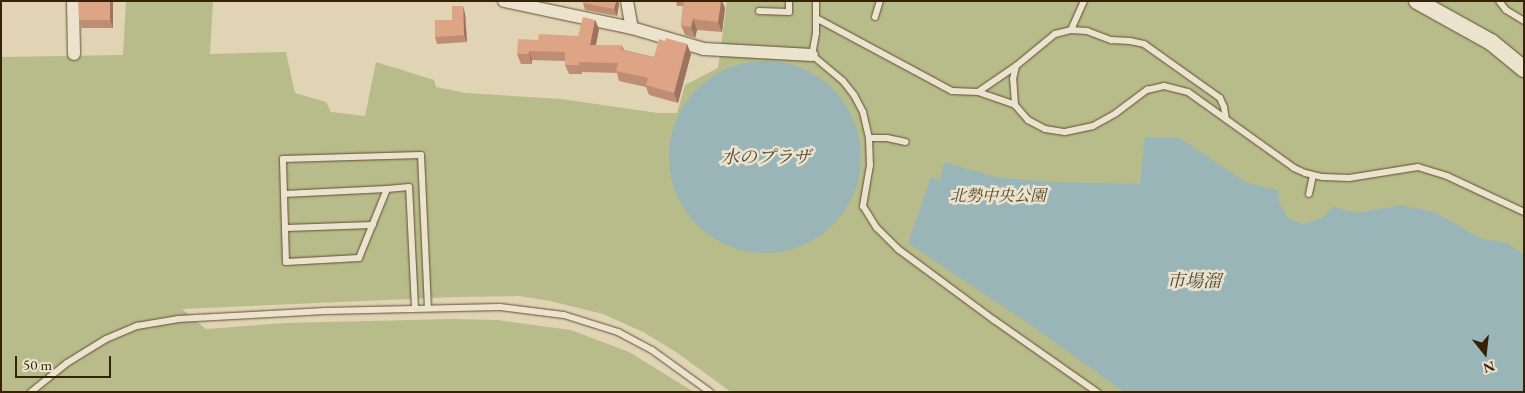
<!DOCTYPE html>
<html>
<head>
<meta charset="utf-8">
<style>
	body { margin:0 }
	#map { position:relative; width:1525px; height:393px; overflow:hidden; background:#e0d4b4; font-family:"EB Garamond","Noto Serif JP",serif }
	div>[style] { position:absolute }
	.green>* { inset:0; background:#b7bc8a }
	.water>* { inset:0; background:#99b5b8 }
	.round { border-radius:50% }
	.roads { filter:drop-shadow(0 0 1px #604e32) drop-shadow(0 0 1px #604e32) }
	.service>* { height:6px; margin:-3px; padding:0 3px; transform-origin:3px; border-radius:3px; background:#ebe3ce }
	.minor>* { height:12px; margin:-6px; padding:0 6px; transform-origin:6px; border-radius:6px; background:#ebe3ce }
	.tertiary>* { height:16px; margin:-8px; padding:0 8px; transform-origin:8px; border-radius:8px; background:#ebe3ce }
	.wall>* { inset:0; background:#be8d73 }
	.shaded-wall>* { inset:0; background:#9b735e }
	.building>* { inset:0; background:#dda486 }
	span { translate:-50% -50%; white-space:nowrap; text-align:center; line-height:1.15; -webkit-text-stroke:5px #ebe3ce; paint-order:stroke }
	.park-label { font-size:16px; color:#564828; font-style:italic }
	.water-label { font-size:18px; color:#4f4733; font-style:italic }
	.frame { position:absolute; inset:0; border:2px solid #362207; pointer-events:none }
	.north { position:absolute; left:1460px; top:328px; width:50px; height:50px; -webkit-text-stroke:4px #ebe3ce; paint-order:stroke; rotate:164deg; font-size:14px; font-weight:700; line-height:20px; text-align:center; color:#362207 }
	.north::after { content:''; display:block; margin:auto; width:18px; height:22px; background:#362207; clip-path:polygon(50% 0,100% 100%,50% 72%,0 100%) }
	.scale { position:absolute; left:15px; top:356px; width:96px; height:22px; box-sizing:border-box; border:2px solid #362207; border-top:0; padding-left:6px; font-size:15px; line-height:18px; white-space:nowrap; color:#362207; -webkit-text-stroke:4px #ebe3ce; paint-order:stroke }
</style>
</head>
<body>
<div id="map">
	<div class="green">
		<div style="clip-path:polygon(126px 1px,213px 1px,210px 54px,286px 52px,295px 93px,326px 102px,331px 112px,365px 116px,376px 62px,434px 80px,436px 87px,466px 93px,561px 99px,658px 113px,677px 113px,685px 85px,718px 68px,727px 1px,1524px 1px,1524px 392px,731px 392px,676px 352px,643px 332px,603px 314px,550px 301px,519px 296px,455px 297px,182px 309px,206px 329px,285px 323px,453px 319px,497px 320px,571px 330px,629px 352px,694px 392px,1px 392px,1px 57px,123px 55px)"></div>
	</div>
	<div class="water">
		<div class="round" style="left:669px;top:61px;width:192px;height:192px"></div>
		<div style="clip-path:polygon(1145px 137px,1179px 138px,1247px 183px,1278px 190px,1279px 202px,1288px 218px,1304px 224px,1322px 218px,1333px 207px,1357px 213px,1401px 205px,1434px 212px,1482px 239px,1507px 243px,1524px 255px,1524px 392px,1124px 392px,1031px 325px,908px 243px,931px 177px,940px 180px,944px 162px,995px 177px,1048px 182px,1140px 184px)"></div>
	</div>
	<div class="roads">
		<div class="service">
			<div style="left:816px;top:1px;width:32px;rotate:90deg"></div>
			<div style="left:816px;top:33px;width:22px;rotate:100deg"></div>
			<div style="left:812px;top:55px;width:40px;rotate:40deg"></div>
			<div style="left:843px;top:81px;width:18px;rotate:52deg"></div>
			<div style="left:854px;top:95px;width:19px;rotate:62deg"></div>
			<div style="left:863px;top:112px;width:27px;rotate:77deg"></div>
			<div style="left:869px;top:138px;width:27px;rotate:88deg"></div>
			<div style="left:870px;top:165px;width:42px;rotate:99.7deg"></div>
			<div style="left:863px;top:206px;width:26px;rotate:58deg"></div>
			<div style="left:877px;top:228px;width:30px;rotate:45deg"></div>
			<div style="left:898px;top:249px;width:119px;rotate:36.5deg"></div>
			<div style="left:994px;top:320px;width:126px;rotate:35deg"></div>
			<div style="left:1499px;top:1px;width:11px;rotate:52deg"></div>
			<div style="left:1506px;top:10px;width:21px;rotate:31deg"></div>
			<div style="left:759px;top:11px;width:30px;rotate:2deg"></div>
			<div style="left:789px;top:12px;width:11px;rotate:-90deg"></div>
			<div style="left:875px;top:17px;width:17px;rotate:-73deg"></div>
			<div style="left:816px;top:18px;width:154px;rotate:28.2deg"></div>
			<div style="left:952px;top:91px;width:26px;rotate:2deg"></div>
			<div style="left:978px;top:92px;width:39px;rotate:19deg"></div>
			<div style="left:1015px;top:105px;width:20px;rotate:49deg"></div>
			<div style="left:1028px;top:120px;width:19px;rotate:28deg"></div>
			<div style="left:1045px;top:129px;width:20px;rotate:9deg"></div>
			<div style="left:1065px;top:132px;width:29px;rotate:-12deg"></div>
			<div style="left:1093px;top:126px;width:26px;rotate:-29deg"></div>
			<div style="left:1116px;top:113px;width:39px;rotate:-37deg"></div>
			<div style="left:1147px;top:90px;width:17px;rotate:-13deg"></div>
			<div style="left:1164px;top:86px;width:25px;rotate:14deg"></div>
			<div style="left:1188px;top:92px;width:130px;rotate:35.6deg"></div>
			<div style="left:1294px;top:168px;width:12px;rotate:24deg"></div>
			<div style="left:1305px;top:173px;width:18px;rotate:13deg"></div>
			<div style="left:1323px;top:177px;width:26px;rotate:2deg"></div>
			<div style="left:1349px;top:178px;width:70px;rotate:-9.1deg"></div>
			<div style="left:1418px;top:167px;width:30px;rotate:17deg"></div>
			<div style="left:1447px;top:176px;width:85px;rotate:25.1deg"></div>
			<div style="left:1071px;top:30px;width:32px;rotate:-66deg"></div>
			<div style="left:978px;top:92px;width:46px;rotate:-34.4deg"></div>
			<div style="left:1016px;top:66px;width:50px;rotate:-39.4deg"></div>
			<div style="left:1055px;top:34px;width:16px;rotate:-14deg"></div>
			<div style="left:1071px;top:30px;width:16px;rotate:4deg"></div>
			<div style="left:1087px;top:31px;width:26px;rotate:21deg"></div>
			<div style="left:1111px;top:40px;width:19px;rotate:3deg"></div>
			<div style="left:1130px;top:41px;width:14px;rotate:12deg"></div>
			<div style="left:1144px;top:44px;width:93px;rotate:35.4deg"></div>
			<div style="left:1220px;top:98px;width:10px;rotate:66deg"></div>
			<div style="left:1224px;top:107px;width:12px;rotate:81deg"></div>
			<div style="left:1015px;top:105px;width:26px;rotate:-94deg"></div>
			<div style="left:1013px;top:79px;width:13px;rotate:-77deg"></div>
			<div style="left:869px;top:138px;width:18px"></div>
			<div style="left:887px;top:138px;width:19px;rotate:12deg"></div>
			<div style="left:284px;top:194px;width:103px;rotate:-2.8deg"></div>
			<div style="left:1309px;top:194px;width:19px;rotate:-78deg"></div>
			<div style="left:286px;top:228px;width:87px;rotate:-2deg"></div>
			<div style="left:415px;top:308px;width:121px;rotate:-92.8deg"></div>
			<div style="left:409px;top:187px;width:22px;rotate:175deg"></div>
			<div style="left:387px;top:189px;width:74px;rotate:112.1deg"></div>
			<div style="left:359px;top:258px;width:73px;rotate:176.9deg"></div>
			<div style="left:286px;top:262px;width:103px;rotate:-91.7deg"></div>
			<div style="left:283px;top:159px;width:138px;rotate:-1.7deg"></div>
			<div style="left:421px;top:155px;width:153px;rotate:87.4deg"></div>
			<div style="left:31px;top:392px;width:46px;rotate:-38.9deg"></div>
			<div style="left:67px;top:363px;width:46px;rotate:-31.6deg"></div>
			<div style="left:106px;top:339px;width:34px;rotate:-23deg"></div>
			<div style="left:137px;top:326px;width:42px;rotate:-9.7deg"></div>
			<div style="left:178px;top:319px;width:147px;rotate:-3.1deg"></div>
			<div style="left:325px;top:311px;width:175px;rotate:-1.3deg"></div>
			<div style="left:500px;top:307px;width:64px;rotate:7.1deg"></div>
			<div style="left:564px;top:315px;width:57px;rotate:17.5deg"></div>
			<div style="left:618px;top:332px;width:38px;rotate:28deg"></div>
			<div style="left:652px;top:350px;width:72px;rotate:35.9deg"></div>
		</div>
		<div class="minor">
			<div style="left:73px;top:1px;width:53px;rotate:88.9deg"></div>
			<div style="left:504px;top:1px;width:131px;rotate:11.9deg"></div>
			<div style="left:632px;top:28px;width:75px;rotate:16.3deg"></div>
			<div style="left:704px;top:49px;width:108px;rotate:3.2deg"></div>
			<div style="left:627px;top:1px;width:27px;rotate:80deg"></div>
		</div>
		<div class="tertiary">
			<div style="left:1417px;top:1px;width:85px;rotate:29deg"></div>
			<div style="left:1491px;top:42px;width:43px;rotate:39.3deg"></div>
		</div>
	</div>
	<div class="wall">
		<div style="clip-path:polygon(113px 1px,113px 28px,82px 28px,79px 20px,96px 2px)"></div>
		<div style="clip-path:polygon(676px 1px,722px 1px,725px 8px,722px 32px,697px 30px,695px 38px,685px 35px,681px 25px,683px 6px,677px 6px)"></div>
		<div style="clip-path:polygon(583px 3px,619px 4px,617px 16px,585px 10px)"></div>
		<div style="clip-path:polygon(465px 13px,467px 42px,437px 44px,435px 37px,452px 20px)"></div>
		<div style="clip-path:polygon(595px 20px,599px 29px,596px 45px,622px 45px,624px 50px,654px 57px,665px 41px,687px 44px,691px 54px,678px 103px,649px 95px,646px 87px,619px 81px,617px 73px,582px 72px,582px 74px,569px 74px,565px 65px,565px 61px,532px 60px,532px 64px,521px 64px,517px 54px,538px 40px,578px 36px)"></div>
	</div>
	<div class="shaded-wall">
		<div style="clip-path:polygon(110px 1px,113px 1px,113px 28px,110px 20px)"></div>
		<div style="clip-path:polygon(616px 1px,618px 1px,619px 4px,617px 16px,614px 9px)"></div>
		<div style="clip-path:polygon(721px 1px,722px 1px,725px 8px,722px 32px,718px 22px)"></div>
		<div style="clip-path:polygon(463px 6px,465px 13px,467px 42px,464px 35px)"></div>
		<div style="clip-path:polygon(693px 19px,697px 30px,695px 38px,691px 27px)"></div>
		<div style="clip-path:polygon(595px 20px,599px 29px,594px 54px,590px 45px)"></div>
		<div style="clip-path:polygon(687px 44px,691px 54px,678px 103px,674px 93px)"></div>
		<div style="clip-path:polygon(529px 51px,532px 60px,532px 64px,529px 54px)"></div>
	</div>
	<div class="building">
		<div style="clip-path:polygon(78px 1px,110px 1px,110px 20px,79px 20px)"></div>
		<div style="clip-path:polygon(583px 1px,616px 1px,614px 9px,583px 3px)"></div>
		<div style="clip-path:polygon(684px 1px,721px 1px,718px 22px,693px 19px,691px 27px,681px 25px)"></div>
		<div style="clip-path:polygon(452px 6px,463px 6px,464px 35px,435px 37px,435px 20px,452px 20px)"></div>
		<div style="clip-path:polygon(583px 17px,595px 20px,590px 45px,622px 45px,621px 50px,654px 57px,659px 39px,665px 41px,666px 38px,687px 44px,674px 93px,646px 85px,648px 78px,616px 71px,618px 63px,579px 62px,579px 65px,565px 65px,565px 52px,529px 51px,529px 54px,517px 54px,518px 39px,538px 40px,539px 34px,578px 36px)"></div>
	</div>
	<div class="park-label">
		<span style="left:998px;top:196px">北勢中央公園</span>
	</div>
	<div class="water-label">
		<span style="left:766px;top:157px">水のプラザ</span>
		<span style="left:1194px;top:281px">市場溜</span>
	</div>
	<div class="frame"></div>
	<div class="north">N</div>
	<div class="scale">50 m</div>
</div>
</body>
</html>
